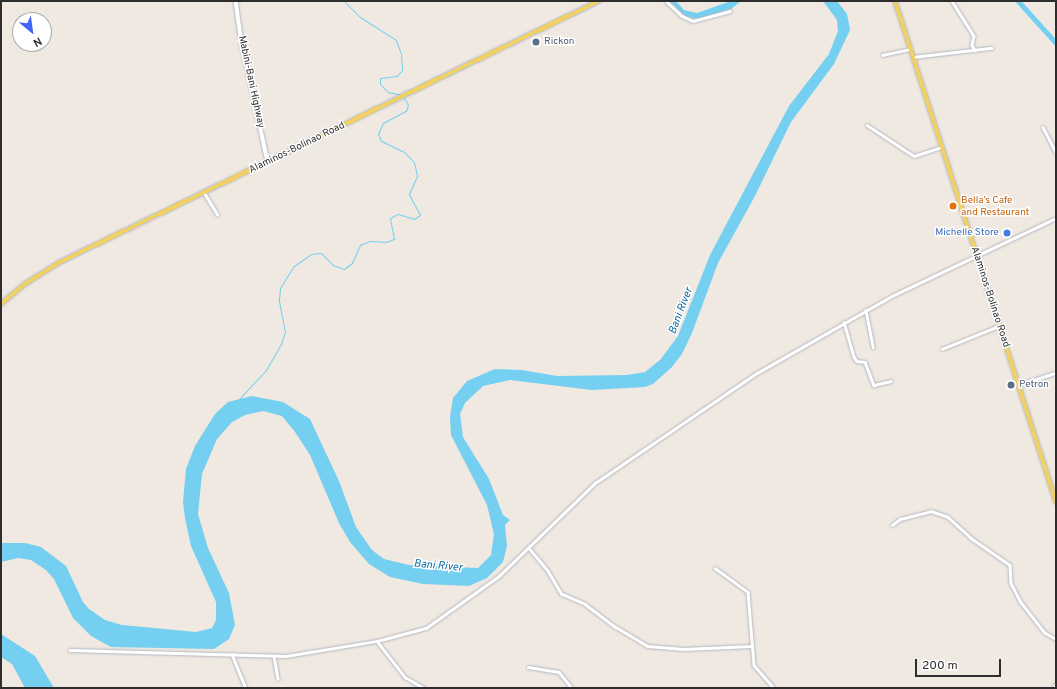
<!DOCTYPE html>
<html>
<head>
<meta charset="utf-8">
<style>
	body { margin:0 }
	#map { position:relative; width:1057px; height:689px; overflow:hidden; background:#efe9e1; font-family:Overpass,sans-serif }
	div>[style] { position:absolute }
	.water>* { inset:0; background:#75cff0 }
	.stream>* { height:1px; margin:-0.5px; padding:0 0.5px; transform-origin:0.5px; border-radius:0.5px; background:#75cff0 }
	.river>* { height:5px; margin:-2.5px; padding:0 2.5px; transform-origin:2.5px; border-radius:2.5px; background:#75cff0 }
	.roads { filter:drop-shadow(0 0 1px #b4b7c1) drop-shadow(0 0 1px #b4b7c1) }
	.minor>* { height:2.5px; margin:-1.25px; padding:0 1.25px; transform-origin:1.25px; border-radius:1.25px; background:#fff }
	.secondary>* { height:3.5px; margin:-1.75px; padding:0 1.75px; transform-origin:1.75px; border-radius:1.75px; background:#fff }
	.primary>* { height:4px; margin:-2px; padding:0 2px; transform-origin:2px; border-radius:2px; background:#f2d163 }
	.dots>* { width:11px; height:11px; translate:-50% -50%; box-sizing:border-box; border:2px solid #fff; border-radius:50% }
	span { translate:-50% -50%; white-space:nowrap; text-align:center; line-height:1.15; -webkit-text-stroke:3px #fff; paint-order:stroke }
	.service-label { font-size:10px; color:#4e5e75 }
	.left { translate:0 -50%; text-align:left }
	.street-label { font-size:10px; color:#2e2e2e }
	.food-label { font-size:10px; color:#c56008 }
	.shop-label { font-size:10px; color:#366cbe }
	.right { translate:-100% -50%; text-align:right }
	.water-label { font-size:11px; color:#0d6fa3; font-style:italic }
	.frame { position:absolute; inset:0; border:2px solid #2e2e2e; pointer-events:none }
	.north { position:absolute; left:12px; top:12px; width:40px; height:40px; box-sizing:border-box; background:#fff; border:1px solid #ababab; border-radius:50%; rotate:151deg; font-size:11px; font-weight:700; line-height:16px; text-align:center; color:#2e2e2e }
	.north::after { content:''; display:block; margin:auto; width:14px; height:18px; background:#4264fb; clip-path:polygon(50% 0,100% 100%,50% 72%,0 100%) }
	.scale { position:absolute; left:915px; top:659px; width:86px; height:18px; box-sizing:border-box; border:2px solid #2e2e2e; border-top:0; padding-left:5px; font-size:12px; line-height:14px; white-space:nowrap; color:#2e2e2e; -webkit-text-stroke:3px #fff; paint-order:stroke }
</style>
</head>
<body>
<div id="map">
	<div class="water">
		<div style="clip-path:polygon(669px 1px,676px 1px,684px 10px,697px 13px,731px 1px,741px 1px,731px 9px,698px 19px,686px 17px)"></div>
		<div style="clip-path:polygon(823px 1px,837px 1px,847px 14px,850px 30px,834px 64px,791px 122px,755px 196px,718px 263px,692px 333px,682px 354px,672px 367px,653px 384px,645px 387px,592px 390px,510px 380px,483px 386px,465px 403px,460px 414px,463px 437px,489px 479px,503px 515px,510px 520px,505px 525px,507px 546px,503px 562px,487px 578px,469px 586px,423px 584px,390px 577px,369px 564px,350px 542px,339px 523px,310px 455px,295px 432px,282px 416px,263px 411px,245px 415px,232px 422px,217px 439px,202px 474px,198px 514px,208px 548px,229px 593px,235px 625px,229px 639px,214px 649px,111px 647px,91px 636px,73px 618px,54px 579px,46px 570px,31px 560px,18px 558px,1px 562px,1px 543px,25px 543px,41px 547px,66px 566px,83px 602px,89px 609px,105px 620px,122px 625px,196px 632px,212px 628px,216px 620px,216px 602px,191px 546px,185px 518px,183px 502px,186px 469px,195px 446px,215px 414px,228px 402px,252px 396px,283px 402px,310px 419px,339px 481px,356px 527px,372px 550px,384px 559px,409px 565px,478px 568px,491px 555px,494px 534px,487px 505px,451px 435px,450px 417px,453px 398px,467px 381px,495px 369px,522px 370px,557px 376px,627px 375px,645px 372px,660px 360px,678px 336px,710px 255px,789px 106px,829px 54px,838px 31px,837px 20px)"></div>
		<div style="clip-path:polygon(1px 634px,35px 656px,54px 688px,25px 688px,12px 664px,1px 657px)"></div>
	</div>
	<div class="stream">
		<div style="left:344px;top:1px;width:23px;rotate:45deg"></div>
		<div style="left:360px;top:17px;width:43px;rotate:32.6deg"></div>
		<div style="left:396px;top:40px;width:15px;rotate:70deg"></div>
		<div style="left:401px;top:54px;width:16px;rotate:86deg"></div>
		<div style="left:402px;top:70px;width:8px;rotate:130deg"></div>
		<div style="left:397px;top:76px;width:17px;rotate:173deg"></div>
		<div style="left:380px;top:78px;width:6px;rotate:90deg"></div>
		<div style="left:380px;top:84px;width:11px;rotate:45deg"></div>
		<div style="left:388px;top:92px;width:14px;rotate:12deg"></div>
		<div style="left:239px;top:399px;width:40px;rotate:-47deg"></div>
		<div style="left:266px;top:370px;width:30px;rotate:-60deg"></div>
		<div style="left:281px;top:344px;width:13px;rotate:-72deg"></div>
		<div style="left:285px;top:332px;width:33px;rotate:-101deg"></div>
		<div style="left:279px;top:300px;width:12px;rotate:-85deg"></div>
		<div style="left:280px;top:288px;width:26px;rotate:-58deg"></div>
		<div style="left:294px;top:266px;width:21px;rotate:-35deg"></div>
		<div style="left:311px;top:254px;width:10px;rotate:-6deg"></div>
		<div style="left:321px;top:253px;width:17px;rotate:45deg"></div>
		<div style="left:333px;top:265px;width:12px;rotate:20deg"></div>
		<div style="left:344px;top:269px;width:10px;rotate:-37deg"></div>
		<div style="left:352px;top:263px;width:20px;rotate:-66deg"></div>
		<div style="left:360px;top:245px;width:11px;rotate:-22deg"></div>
		<div style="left:370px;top:241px;width:16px;rotate:4deg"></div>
		<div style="left:386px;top:242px;width:9px;rotate:-21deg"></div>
		<div style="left:394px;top:239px;width:21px;rotate:-101deg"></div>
		<div style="left:390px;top:218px;width:9px;rotate:-27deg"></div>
		<div style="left:398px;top:214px;width:17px;rotate:17deg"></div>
		<div style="left:414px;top:219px;width:7px;rotate:-34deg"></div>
		<div style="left:420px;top:215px;width:24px;rotate:-118deg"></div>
		<div style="left:409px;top:194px;width:20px;rotate:-66deg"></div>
		<div style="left:417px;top:176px;width:14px;rotate:-102deg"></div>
		<div style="left:414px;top:162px;width:14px;rotate:-135deg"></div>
		<div style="left:404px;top:152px;width:25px;rotate:-154deg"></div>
		<div style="left:381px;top:141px;width:8px;rotate:-113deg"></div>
		<div style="left:378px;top:134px;width:12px;rotate:-66deg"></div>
		<div style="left:383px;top:123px;width:26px;rotate:-28deg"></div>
		<div style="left:406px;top:111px;width:6px;rotate:-72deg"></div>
		<div style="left:408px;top:105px;width:8px;rotate:-120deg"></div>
	</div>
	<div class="river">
		<div style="left:1018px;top:1px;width:57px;rotate:47.9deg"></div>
	</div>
	<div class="roads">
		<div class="minor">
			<div style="left:666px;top:1px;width:22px;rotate:43deg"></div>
			<div style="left:682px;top:16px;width:12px;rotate:24deg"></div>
			<div style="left:693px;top:21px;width:38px;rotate:-15deg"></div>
			<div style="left:952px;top:1px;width:41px;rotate:57.8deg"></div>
			<div style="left:974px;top:36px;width:9px;rotate:103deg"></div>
			<div style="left:972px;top:45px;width:6px;rotate:59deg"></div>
			<div style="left:882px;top:55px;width:29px;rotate:-12deg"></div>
			<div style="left:913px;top:57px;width:79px;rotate:-6.6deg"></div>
			<div style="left:867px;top:125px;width:56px;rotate:33.4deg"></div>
			<div style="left:914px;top:156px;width:29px;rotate:-18deg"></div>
			<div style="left:1043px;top:127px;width:28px;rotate:63deg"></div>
			<div style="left:204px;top:192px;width:26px;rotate:59deg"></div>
			<div style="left:866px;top:310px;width:38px;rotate:79deg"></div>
			<div style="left:844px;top:322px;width:36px;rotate:74deg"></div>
			<div style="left:854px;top:357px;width:5px;rotate:53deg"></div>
			<div style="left:857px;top:361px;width:8px;rotate:7deg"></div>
			<div style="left:865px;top:362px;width:25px;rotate:69deg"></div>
			<div style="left:874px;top:385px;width:17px;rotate:-13deg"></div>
			<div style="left:942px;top:349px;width:61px;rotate:-22deg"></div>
			<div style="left:1018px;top:385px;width:40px;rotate:-18deg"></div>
			<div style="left:892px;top:525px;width:10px;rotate:-37deg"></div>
			<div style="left:900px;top:519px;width:32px;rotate:-14deg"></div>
			<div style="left:931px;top:511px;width:18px;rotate:19deg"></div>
			<div style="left:948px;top:517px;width:31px;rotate:42deg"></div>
			<div style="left:971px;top:538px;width:47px;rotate:34.7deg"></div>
			<div style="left:1010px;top:565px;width:18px;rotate:87deg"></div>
			<div style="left:1011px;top:583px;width:20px;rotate:63deg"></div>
			<div style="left:1020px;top:601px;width:39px;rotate:52deg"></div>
			<div style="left:1044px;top:632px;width:14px;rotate:30deg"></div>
			<div style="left:529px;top:548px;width:30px;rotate:50deg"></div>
			<div style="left:548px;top:571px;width:27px;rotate:59deg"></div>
			<div style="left:562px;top:594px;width:25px;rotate:23deg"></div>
			<div style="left:585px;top:604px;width:39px;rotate:37deg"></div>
			<div style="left:616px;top:627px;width:37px;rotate:31deg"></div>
			<div style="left:648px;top:646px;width:35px;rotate:5deg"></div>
			<div style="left:683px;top:649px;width:69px;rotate:-2.5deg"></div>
			<div style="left:715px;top:568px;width:41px;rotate:36deg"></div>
			<div style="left:748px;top:592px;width:73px;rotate:85.3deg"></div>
			<div style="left:754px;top:665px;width:30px;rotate:49deg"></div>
			<div style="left:377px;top:641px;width:46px;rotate:52.1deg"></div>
			<div style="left:405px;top:677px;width:22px;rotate:30deg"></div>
			<div style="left:70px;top:650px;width:216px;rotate:1.6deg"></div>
			<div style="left:286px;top:656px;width:92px;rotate:-9.4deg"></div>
			<div style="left:377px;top:641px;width:51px;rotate:-14.9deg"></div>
			<div style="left:426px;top:628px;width:90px;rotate:-35.5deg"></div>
			<div style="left:499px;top:576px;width:134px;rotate:-44.1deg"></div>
			<div style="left:595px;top:483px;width:196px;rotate:-34.2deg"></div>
			<div style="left:757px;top:373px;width:155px;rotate:-29.7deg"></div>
			<div style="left:892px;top:296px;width:182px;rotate:-25.4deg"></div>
			<div style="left:232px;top:654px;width:37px;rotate:68deg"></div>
			<div style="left:274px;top:656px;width:23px;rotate:80deg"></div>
			<div style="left:528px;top:667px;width:31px;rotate:9deg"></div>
			<div style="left:559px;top:672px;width:21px;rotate:51deg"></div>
			<div style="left:1053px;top:688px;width:5px;rotate:-53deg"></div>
		</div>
		<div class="secondary">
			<div style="left:236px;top:1px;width:36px;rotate:82deg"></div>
			<div style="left:241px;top:37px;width:128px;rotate:77.8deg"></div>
		</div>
		<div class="primary">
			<div style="left:895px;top:1px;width:526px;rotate:72.18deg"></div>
			<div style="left:1px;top:304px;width:31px;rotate:-40deg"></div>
			<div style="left:25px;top:284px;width:41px;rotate:-32.2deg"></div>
			<div style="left:60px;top:262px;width:599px;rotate:-25.84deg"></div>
		</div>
	</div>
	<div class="dots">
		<div style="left:536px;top:42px;background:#5c6f8a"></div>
		<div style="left:953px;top:206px;background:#e8710a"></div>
		<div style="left:1007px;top:233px;background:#3f7fe0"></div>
		<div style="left:1011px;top:385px;background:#5c6f8a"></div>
	</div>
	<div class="service-label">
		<span class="left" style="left:544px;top:42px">Rickon</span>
		<span class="left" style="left:1019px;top:385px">Petron</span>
	</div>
	<div class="street-label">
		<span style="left:251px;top:82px;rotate:78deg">Mabini-Bani Highway</span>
		<span style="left:297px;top:148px;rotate:-26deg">Alaminos-Bolinao Road</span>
		<span style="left:990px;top:297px;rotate:72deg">Alaminos-Bolinao Road</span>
	</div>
	<div class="food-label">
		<span class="left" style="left:961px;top:206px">Bella’s Cafe<br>and Restaurant</span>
	</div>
	<div class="shop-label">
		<span class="right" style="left:999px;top:233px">Michelle Store</span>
	</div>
	<div class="water-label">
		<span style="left:681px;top:311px;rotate:-69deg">Bani River</span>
		<span style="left:438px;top:566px;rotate:5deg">Bani River</span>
	</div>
	<div class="frame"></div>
	<div class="north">N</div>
	<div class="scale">200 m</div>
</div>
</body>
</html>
